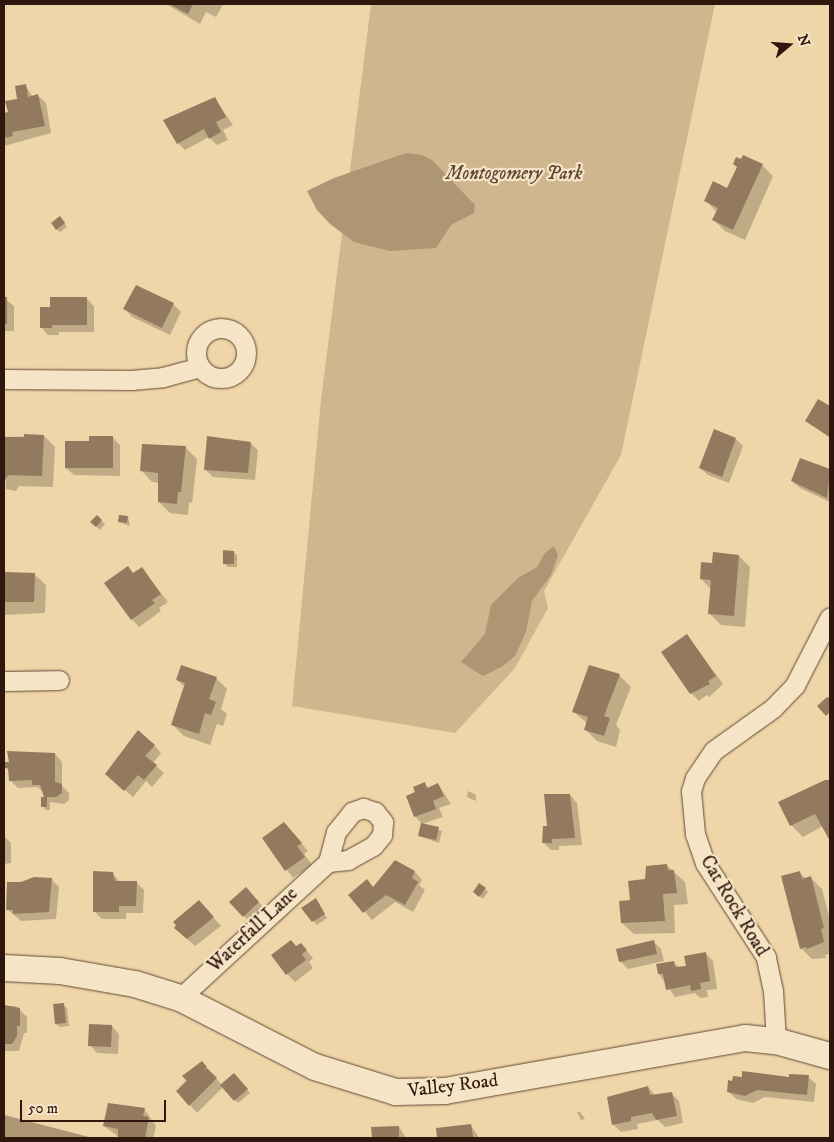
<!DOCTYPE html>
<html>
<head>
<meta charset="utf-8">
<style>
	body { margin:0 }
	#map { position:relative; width:834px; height:1142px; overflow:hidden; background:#efd6a8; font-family:"IM FELL DW Pica",serif }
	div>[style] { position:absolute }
	.green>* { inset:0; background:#cfb68e }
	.water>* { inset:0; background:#ae9574 }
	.shadow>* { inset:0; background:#0003 }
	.building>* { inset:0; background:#937a5e }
	.roads { filter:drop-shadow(0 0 1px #604734) drop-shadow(0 0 1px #604734) }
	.street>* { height:19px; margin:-9.5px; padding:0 9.5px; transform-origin:9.5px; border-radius:9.5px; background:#f5e4c6 }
	.street>.ring { margin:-9.5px; padding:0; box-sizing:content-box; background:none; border:19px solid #f5e4c6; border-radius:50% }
	.secondary>* { height:26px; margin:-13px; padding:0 13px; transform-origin:13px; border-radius:13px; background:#f5e4c6 }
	span { translate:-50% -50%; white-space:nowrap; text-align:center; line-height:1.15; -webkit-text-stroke:4.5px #f5e4c6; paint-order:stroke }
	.park-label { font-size:19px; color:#604734; font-style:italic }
	.street-label { font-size:19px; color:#30170e }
	.frame { position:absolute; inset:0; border:5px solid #30170e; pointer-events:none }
	.north { position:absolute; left:764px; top:20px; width:50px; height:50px; -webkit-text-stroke:4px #f5e4c6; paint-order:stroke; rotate:72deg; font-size:14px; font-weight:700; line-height:20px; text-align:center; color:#30170e }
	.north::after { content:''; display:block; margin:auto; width:18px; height:22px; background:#30170e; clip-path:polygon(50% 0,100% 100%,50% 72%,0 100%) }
	.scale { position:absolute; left:20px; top:1100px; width:146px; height:22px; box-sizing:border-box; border:2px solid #30170e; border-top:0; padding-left:6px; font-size:15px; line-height:18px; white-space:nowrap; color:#30170e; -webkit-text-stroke:4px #f5e4c6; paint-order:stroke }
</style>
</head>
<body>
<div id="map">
	<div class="green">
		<div style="clip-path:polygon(371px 4px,715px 4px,621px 455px,544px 591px,548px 608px,515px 668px,455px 733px,292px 706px,321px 400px)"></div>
	</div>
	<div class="water">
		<div style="clip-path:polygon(406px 153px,422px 155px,432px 160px,475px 205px,474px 213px,451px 225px,436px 248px,390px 251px,354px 242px,330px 224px,317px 210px,307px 191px,334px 178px)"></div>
		<div style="clip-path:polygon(554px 546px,558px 555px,551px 575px,532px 601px,526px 632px,515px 656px,503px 666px,483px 676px,461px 662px,485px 634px,491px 605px,518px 578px,537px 567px,545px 553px)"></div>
		<div style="clip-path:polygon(4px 1115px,93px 1138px,4px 1138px)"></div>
	</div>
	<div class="shadow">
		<div style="clip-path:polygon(166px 4px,223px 4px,216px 17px,206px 12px,200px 24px)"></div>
		<div style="clip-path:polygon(25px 85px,33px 97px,38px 96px,46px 103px,51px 133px,4px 146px,4px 115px,9px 113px)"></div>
		<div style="clip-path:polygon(215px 99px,233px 125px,223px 130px,228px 140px,217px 145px,209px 137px,185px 150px,178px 143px)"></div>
		<div style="clip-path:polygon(762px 165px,773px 176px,745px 240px,725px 231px,713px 219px,717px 212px,706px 201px,728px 190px,738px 168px)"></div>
		<div style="clip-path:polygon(63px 221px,67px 227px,60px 232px,57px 229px)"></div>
		<div style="clip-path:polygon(136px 286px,173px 304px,181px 312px,170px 335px,132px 317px,125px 309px)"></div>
		<div style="clip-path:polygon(4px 298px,14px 306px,14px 331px,4px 331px)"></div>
		<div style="clip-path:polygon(87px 299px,94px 306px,94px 332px,59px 332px,59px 335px,48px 335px,41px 327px,52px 308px)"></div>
		<div style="clip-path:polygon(819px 401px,830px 408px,830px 438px,806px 421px)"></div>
		<div style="clip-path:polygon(44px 436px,55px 447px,53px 487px,19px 486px,16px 491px,6px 489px,4px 437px)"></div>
		<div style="clip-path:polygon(112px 437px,120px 445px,120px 476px,74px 475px,66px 468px,90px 443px)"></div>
		<div style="clip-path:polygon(736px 439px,743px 446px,729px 483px,708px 475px,700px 468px)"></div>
		<div style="clip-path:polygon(250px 443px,258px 450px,255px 480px,213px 477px,205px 469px)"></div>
		<div style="clip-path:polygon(185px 447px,197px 459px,192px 503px,189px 502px,188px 515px,170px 513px,159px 502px,159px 483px,152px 482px,141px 470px)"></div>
		<div style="clip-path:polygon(801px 460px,830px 470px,830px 502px,800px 488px,792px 481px)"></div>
		<div style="clip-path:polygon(97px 517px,105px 524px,100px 530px,92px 522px)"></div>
		<div style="clip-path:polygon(128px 517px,130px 526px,119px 522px)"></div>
		<div style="clip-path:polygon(233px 552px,237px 555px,237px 567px,228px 567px,224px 563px)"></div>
		<div style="clip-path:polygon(739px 556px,750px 567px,745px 627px,721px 625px,709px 613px,711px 589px,701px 579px,713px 565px)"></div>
		<div style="clip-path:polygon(142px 569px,168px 602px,159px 608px,161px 611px,139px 627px,132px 619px,134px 574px)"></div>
		<div style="clip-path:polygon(4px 574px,34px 574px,46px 585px,45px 613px,4px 615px)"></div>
		<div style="clip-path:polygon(687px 635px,723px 684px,709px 697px,707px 695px,699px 701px,691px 693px)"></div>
		<div style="clip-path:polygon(619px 675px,631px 687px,616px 725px,620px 730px,616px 747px,597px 741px,586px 730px,588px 724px,573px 711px)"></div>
		<div style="clip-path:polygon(216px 678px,227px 689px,221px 709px,227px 714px,223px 726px,217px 724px,210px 745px,184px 736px,173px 725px,185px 687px,177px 680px)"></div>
		<div style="clip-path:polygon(154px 745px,161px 753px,153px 763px,164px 773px,152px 787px,146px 781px,133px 797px,114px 781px)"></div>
		<div style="clip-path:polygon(55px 754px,62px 762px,62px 786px,69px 793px,69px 800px,64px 804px,50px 802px,50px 810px,45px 810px,42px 799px,47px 799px,44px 792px,37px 787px,18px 788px,10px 780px,10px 772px,6px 768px)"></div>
		<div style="clip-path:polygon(830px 781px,830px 840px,823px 826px,803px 837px,791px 825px,780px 803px)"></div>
		<div style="clip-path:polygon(424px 784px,429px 788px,438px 784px,451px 804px,439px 808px,443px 817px,422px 824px,442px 831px,439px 843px,419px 836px,422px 824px,415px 816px,417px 792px)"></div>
		<div style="clip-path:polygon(468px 791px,476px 795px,476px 801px,467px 797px)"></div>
		<div style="clip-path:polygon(570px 795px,577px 803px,582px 845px,559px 846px,559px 850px,551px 850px,544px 843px,548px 827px)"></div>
		<div style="clip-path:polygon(284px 823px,308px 851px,304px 854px,312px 865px,293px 878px,264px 839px)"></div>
		<div style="clip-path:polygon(4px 836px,11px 843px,11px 863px,4px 864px)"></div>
		<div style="clip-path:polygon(395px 862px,415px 872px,422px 880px,419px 885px,425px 890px,413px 912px,395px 902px,372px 920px,350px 895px,374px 888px)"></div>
		<div style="clip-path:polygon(667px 866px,685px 882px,688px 904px,674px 905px,675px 933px,634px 934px,622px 923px,631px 901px,647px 880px)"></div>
		<div style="clip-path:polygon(799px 872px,806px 879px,811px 878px,822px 889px,830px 920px,830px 954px,825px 955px,826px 958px,812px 959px,801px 948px)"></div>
		<div style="clip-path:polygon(112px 873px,120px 882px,136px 882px,144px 890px,143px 913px,126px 913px,126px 919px,102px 919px,94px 911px)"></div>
		<div style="clip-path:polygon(51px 879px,59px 887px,56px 919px,21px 921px,7px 909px,8px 883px)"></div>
		<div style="clip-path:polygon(485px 889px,488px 892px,483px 899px,478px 895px)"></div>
		<div style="clip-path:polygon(253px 896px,266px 910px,251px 923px,244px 916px)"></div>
		<div style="clip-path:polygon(316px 900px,327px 918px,317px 925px,303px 908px)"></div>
		<div style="clip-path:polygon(206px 909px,221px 926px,195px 946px,183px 935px)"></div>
		<div style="clip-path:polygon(654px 942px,661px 949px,664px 961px,628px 969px,620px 961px)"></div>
		<div style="clip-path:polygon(301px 944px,313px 958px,309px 962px,313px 968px,295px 982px,287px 974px)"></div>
		<div style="clip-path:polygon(705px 953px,713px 961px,717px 989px,707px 990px,708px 997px,700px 998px,695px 993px,675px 997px,659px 974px,674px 962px,679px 968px,687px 967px)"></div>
		<div style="clip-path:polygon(63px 1005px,67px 1008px,69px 1026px,60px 1027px,56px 1024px)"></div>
		<div style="clip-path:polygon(16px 1006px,27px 1017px,27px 1033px,24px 1033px,19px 1051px,4px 1051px,4px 1007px)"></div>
		<div style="clip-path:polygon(112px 1026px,119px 1034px,118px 1054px,97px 1053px,90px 1045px)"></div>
		<div style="clip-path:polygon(201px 1062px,222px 1085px,234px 1074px,250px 1093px,238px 1103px,223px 1087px,197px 1113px,177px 1091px)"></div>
		<div style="clip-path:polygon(774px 1077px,808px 1077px,816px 1084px,814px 1102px,765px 1097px,753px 1103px,736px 1099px,728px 1091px)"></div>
		<div style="clip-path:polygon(648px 1087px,655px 1095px,671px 1093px,679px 1101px,683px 1123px,665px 1127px,658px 1120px,637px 1124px,638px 1129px,621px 1132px,614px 1125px,608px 1098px)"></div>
		<div style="clip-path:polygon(144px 1109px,156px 1126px,153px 1138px,120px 1138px,104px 1126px)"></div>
		<div style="clip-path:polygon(577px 1112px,580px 1112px,585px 1119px,581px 1120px)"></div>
		<div style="clip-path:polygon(471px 1125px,479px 1138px,438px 1138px,437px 1129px)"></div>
		<div style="clip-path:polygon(399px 1127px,406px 1138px,373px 1138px,372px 1128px)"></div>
	</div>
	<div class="building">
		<div style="clip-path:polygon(169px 4px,193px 4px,188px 14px)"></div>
		<div style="clip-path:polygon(26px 84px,28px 97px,38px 94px,45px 126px,12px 132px,13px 136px,4px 138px,4px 113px,8px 112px,5px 101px,17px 99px,15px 86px)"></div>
		<div style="clip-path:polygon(215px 97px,226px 117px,216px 122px,221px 132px,209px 139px,204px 129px,177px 144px,163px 120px)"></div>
		<div style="clip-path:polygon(743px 155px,763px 164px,733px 230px,712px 220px,718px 208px,704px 201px,713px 181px,727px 188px,737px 167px,733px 164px,736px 157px,741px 159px)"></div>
		<div style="clip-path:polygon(60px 216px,65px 223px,56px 230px,51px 223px)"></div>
		<div style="clip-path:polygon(136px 285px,174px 303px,162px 328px,123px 309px)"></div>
		<div style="clip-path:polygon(4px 297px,7px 297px,7px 324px,4px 324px)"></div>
		<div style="clip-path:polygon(50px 297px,87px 297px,87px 325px,52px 325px,52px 328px,40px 328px,40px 307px,50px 307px)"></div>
		<div style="clip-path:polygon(818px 399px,830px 406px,830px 437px,805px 421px)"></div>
		<div style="clip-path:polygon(714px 429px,736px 438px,722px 477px,699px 468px)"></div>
		<div style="clip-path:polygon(24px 434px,44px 435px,42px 476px,8px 475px,4px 482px,4px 437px,24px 437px)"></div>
		<div style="clip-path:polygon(89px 436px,113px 436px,113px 468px,65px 468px,65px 441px,89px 441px)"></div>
		<div style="clip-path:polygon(207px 436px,251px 442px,248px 473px,204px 470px)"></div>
		<div style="clip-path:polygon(142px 444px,186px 446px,181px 492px,178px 492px,177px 504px,158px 502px,158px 473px,140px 471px)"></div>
		<div style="clip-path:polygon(800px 458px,830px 469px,827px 498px,791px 481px)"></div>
		<div style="clip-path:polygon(97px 515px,102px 520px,96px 527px,90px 522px)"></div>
		<div style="clip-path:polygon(119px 515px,128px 516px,127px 523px,118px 522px)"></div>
		<div style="clip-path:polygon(223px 550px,234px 551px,234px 564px,223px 564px)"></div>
		<div style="clip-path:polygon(713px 552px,739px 555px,734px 616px,708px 614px,711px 580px,700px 579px,701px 562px,712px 563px)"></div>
		<div style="clip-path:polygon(128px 566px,133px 573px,142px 567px,161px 594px,152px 600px,155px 603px,131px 620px,104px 583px)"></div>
		<div style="clip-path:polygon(4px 572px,35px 573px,34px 602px,4px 602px)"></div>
		<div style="clip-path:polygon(687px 634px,716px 676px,708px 681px,710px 684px,690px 694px,661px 652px)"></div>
		<div style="clip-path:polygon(181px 665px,217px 677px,209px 699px,216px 702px,211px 715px,205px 713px,199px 734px,171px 725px,185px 683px,176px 680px)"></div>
		<div style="clip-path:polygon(589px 665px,620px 674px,604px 716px,610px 718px,604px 736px,584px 730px,588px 717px,572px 712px)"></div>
		<div style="clip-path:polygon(827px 697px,830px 698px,830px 712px,826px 716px,817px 706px)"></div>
		<div style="clip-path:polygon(138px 730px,155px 745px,145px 756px,157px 765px,144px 780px,138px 775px,124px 791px,105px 774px)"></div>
		<div style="clip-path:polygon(7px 751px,55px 753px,55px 782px,62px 784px,62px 793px,56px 797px,47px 797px,47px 807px,41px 807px,41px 797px,44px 797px,40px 785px,32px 785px,32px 780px,9px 781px,8px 768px,4px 768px,5px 762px,9px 762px)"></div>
		<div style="clip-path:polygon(825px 780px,830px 780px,830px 841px,815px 814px,790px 826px,778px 802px)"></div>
		<div style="clip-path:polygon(425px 782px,427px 788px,438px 783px,444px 796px,433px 801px,436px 809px,414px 817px,406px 796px,415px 792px,413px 787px)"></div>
		<div style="clip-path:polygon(544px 794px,570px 794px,575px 838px,552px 839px,552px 843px,542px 843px,543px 826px,547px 826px)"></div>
		<div style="clip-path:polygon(284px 822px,302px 843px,297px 846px,305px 857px,285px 871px,262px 838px)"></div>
		<div style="clip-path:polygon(421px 823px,439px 827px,436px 840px,418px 836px)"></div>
		<div style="clip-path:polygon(395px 860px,415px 871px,412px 878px,418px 882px,405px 905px,386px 895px,363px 913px,348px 895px,367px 879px,373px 887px)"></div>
		<div style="clip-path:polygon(667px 864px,668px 870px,674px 870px,677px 893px,663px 894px,665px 921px,621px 923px,619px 901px,630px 900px,628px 881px,645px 879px,646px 866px)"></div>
		<div style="clip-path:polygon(93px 871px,113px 872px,115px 881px,137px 881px,136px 906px,119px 906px,119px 912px,93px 912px)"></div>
		<div style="clip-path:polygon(800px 871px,802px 879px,811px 876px,824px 928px,821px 929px,824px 942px,807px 949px,806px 947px,800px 949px,781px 876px)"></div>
		<div style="clip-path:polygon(34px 877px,52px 878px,49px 912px,13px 914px,13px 910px,6px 910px,7px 882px,21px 882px)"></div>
		<div style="clip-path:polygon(479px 883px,486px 888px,479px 897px,473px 892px)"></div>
		<div style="clip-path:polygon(246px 887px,259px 902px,243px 917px,229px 902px)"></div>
		<div style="clip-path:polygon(316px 898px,325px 914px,312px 922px,301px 908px)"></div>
		<div style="clip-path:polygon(199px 900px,214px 917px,187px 939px,174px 928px,176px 925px,173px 922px)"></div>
		<div style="clip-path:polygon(291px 940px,296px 946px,301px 943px,307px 950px,302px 954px,306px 960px,286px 975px,271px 955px)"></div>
		<div style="clip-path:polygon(654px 940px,657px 954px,619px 962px,616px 949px)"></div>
		<div style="clip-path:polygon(706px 952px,710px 981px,700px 983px,701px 989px,691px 991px,690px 985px,666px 990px,663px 974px,658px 974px,656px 964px,674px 961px,675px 967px,686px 966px,684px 956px)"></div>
		<div style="clip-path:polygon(64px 1003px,66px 1023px,55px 1024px,53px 1004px)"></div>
		<div style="clip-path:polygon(4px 1005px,20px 1008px,20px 1026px,17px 1026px,17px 1036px,12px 1044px,4px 1044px)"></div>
		<div style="clip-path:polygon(89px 1024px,112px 1025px,111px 1047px,88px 1046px)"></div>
		<div style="clip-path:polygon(202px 1061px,207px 1067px,203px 1070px,207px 1068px,217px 1078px,189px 1106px,176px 1091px,187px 1081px,182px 1076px)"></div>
		<div style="clip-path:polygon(742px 1071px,789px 1077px,789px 1074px,809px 1075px,807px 1095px,757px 1090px,745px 1096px,727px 1092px,728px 1080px,732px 1081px,733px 1076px,742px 1077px)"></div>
		<div style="clip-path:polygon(234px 1073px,248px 1089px,234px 1101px,220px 1085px)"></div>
		<div style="clip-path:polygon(648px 1086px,650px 1095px,672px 1092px,677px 1116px,656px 1120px,652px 1113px,631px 1117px,631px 1121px,612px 1125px,607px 1097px)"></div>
		<div style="clip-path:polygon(108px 1103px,145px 1108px,143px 1116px,149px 1117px,145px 1138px,118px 1138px,118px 1129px,103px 1126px)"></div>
		<div style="clip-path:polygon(471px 1124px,473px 1137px,437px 1138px,436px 1128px)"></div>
		<div style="clip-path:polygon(399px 1126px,399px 1138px,372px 1138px,371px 1127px)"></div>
	</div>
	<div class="roads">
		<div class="street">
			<div class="ring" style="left:196px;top:328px;width:31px;height:31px"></div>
			<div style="left:4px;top:379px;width:127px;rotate:0.5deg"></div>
			<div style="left:131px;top:380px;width:32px;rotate:-5deg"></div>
			<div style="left:163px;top:377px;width:38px;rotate:-15deg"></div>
			<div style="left:4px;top:681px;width:55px;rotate:-1deg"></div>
			<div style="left:180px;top:998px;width:201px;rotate:-42.6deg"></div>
			<div style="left:328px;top:862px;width:31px;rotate:-75deg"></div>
			<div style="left:336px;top:832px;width:26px;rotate:-51deg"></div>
			<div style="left:352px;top:812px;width:12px;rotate:-20deg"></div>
			<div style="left:363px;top:808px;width:13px;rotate:18deg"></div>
			<div style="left:375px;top:812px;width:13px;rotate:51deg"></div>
			<div style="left:383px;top:822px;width:13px;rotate:94deg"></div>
			<div style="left:382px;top:835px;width:14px;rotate:129deg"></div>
			<div style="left:373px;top:846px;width:29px;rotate:151deg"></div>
			<div style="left:348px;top:860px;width:20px;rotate:174deg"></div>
			<div style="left:776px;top:1041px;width:50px;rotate:-93.4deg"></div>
			<div style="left:773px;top:991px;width:35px;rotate:-102deg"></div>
			<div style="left:766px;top:957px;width:112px;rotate:-123deg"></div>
			<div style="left:705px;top:863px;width:31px;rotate:-109deg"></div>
			<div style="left:695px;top:834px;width:43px;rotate:-95.3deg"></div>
			<div style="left:691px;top:791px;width:14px;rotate:-73deg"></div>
			<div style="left:695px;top:778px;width:32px;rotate:-56deg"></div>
			<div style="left:713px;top:751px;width:74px;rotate:-35.6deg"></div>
			<div style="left:773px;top:708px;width:32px;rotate:-46deg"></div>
			<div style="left:795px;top:685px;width:76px;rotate:-62.8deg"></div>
		</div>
		<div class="secondary">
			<div style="left:4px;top:968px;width:56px;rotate:3.1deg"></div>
			<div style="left:60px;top:971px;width:76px;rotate:9.8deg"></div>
			<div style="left:135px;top:984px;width:47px;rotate:17.3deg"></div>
			<div style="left:180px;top:998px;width:152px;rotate:27.1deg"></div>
			<div style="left:315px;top:1067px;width:85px;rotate:17.2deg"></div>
			<div style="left:396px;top:1092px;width:49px;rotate:-1.2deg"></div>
			<div style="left:445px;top:1091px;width:305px;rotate:-10deg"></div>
			<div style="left:745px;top:1038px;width:31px;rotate:6deg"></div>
			<div style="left:776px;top:1041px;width:56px;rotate:15.5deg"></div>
		</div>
	</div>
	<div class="park-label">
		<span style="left:514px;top:174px">Montogomery Park</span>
	</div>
	<div class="street-label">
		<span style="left:734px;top:906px;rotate:59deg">Cat Rock Road</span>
		<span style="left:253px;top:930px;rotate:-43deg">Waterfall Lane</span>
		<span style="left:453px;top:1086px;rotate:-7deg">Valley Road</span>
	</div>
	<div class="frame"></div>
	<div class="north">N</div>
	<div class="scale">50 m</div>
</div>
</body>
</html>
